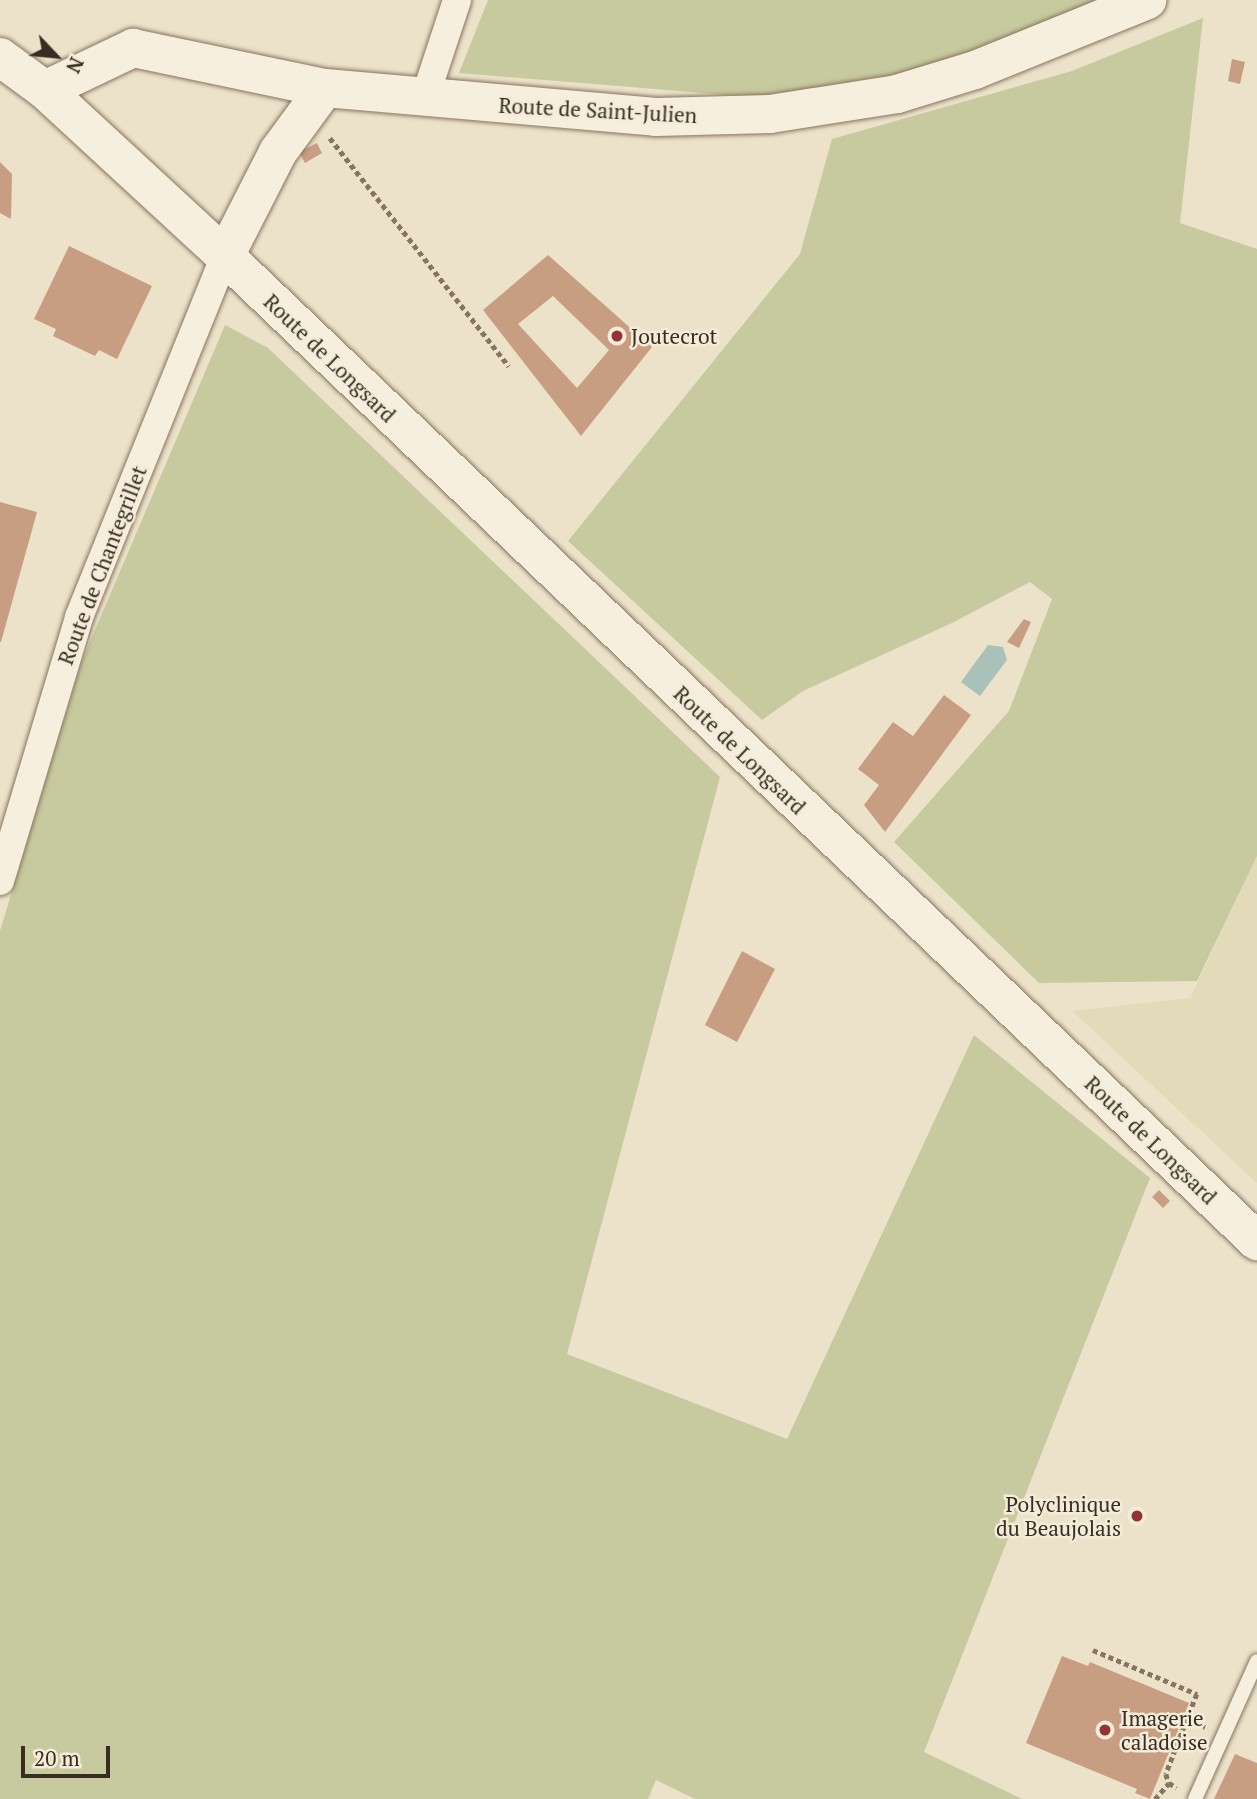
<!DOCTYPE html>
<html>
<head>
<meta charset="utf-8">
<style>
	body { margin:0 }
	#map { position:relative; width:1257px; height:1799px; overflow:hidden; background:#ece2ca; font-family:"PT Serif",serif }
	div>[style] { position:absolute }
	.farmland>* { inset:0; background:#e2dab8 }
	.green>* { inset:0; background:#c6ca9e }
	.water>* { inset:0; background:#aac1ba }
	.building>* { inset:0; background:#c89e82 }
	.path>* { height:4.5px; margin-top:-2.25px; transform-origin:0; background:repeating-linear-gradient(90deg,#88745f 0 5px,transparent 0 8.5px) }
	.roads { filter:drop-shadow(0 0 2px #88745f) drop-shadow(0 0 2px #88745f) }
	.lane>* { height:14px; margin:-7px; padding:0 7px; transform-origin:7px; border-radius:7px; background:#f7efdd }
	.street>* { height:28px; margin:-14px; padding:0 14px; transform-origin:14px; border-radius:14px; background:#f7efdd }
	.secondary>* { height:38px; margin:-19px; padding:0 19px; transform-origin:19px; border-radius:19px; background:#f7efdd }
	.dots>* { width:19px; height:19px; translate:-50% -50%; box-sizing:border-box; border:4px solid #f4ecd9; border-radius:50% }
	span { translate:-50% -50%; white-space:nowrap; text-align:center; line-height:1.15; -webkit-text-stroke:5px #f4ecd9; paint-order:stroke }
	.street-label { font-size:21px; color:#392d22 }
	.poi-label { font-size:21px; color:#392d22 }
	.left { translate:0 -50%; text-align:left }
	.right { translate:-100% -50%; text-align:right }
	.north { position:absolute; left:21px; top:21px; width:70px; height:70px; -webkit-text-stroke:5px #f4ecd9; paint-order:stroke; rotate:116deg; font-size:19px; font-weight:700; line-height:28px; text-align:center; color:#392d22 }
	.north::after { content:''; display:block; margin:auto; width:24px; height:32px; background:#392d22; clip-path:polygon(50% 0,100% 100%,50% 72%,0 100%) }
	.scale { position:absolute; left:21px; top:1746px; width:89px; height:32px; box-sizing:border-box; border:4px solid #392d22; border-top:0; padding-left:9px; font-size:21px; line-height:24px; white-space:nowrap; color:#392d22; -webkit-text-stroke:5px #f4ecd9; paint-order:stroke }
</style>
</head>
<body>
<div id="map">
	<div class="farmland">
		<div style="clip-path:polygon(1257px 856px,1257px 1183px,1072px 1011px,1190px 998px)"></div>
	</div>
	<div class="green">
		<div style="clip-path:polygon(488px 0,1096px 0,1001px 44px,895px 77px,775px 99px,459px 73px)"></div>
		<div style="clip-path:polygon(1203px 18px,1180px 223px,1257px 249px,1257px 856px,1197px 981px,1039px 983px,894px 842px,1009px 711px,1052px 599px,1030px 582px,952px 623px,803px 691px,762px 720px,568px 541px,800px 254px,832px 139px,1072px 71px)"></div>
		<div style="clip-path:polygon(225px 325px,268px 348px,720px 777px,567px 1354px,787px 1439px,974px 1035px,1150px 1178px,924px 1752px,1022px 1799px,695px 1799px,656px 1780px,648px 1799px,0 1799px,0 931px,81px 663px)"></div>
	</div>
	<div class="water">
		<div style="clip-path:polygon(988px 645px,1003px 647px,1007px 660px,980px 696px,961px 682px)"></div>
	</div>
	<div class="building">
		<div style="clip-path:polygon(1232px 59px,1245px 62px,1240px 84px,1228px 81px)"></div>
		<div style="clip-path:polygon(317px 143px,322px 153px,305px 163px,299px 152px)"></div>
		<div style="clip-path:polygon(0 162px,12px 174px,11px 219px,0 213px)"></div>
		<div style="clip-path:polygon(69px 246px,152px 286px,117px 359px,99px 350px,95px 356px,53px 336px,56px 329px,34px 319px)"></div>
		<div style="clip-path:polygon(evenodd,548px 255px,652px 347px,581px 436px,483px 310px,548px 255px,553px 296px,609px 350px,577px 388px,518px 324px,553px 296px)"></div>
		<div style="clip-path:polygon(0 502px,37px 512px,1px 642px,0 642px)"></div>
		<div style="clip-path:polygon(1024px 619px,1031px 622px,1019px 648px,1007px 642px)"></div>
		<div style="clip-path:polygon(944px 695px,971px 715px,885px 832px,864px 805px,879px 785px,858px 769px,893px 722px,913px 736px)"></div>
		<div style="clip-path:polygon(742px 951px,775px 969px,737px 1042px,705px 1025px)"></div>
		<div style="clip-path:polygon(1159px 1190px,1170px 1201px,1163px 1208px,1152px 1197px)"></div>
		<div style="clip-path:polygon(1062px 1656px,1088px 1666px,1090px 1662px,1189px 1703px,1150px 1799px,1135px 1793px,1137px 1789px,1026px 1743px)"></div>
		<div style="clip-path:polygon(1235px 1754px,1257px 1763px,1257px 1799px,1214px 1799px)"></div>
	</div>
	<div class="path">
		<div style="left:330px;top:138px;width:290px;rotate:51.9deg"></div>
		<div style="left:1093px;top:1650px;width:113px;rotate:22.9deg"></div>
		<div style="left:1197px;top:1694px;width:86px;rotate:111.2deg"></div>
		<div style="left:1166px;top:1774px;width:9px;rotate:72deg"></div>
		<div style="left:1187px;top:1721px;width:19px;rotate:18deg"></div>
		<div style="left:1155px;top:1799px;width:21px;rotate:-49deg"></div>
		<div style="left:1169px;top:1783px;width:9px;rotate:32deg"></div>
	</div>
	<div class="roads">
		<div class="lane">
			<div style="left:1195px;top:1799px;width:151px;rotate:-65.8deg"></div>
		</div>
		<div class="street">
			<div style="left:425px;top:97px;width:102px;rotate:-71.7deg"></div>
			<div style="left:0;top:881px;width:276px;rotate:-73.3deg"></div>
			<div style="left:79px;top:617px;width:389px;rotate:-68deg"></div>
		</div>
		<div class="secondary">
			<div style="left:0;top:57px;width:56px;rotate:36.3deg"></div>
			<div style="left:45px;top:90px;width:245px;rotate:42.7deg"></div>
			<div style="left:225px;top:256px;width:1427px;rotate:43.67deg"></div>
			<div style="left:45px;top:90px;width:98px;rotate:-25.5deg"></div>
			<div style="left:133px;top:48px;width:196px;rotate:11.8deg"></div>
			<div style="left:325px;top:88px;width:332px;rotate:5deg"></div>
			<div style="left:656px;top:117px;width:114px;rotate:-1.5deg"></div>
			<div style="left:770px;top:114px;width:129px;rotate:-8.9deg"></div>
			<div style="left:897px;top:94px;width:82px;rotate:-17.1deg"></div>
			<div style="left:975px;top:70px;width:186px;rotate:-22.1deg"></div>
			<div style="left:225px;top:256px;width:117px;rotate:-63deg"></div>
			<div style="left:278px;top:152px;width:79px;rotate:-53.7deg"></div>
		</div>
	</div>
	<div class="dots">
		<div style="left:617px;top:336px;background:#933335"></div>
		<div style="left:1137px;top:1516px;background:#933335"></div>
		<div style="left:1105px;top:1730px;background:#933335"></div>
	</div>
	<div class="street-label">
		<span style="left:598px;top:110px;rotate:3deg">Route de Saint-Julien</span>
		<span style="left:330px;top:358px;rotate:44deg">Route de Longsard</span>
		<span style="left:102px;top:565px;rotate:-69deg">Route de Chantegrillet</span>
		<span style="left:740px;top:750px;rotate:44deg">Route de Longsard</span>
		<span style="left:1151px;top:1140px;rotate:44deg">Route de Longsard</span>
	</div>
	<div class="poi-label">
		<span class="left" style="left:631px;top:336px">Joutecrot</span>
		<span class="right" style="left:1121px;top:1516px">Polyclinique<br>du Beaujolais</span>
		<span class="left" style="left:1121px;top:1730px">Imagerie<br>caladoise</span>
	</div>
	<div class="north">N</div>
	<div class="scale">20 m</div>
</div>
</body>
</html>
